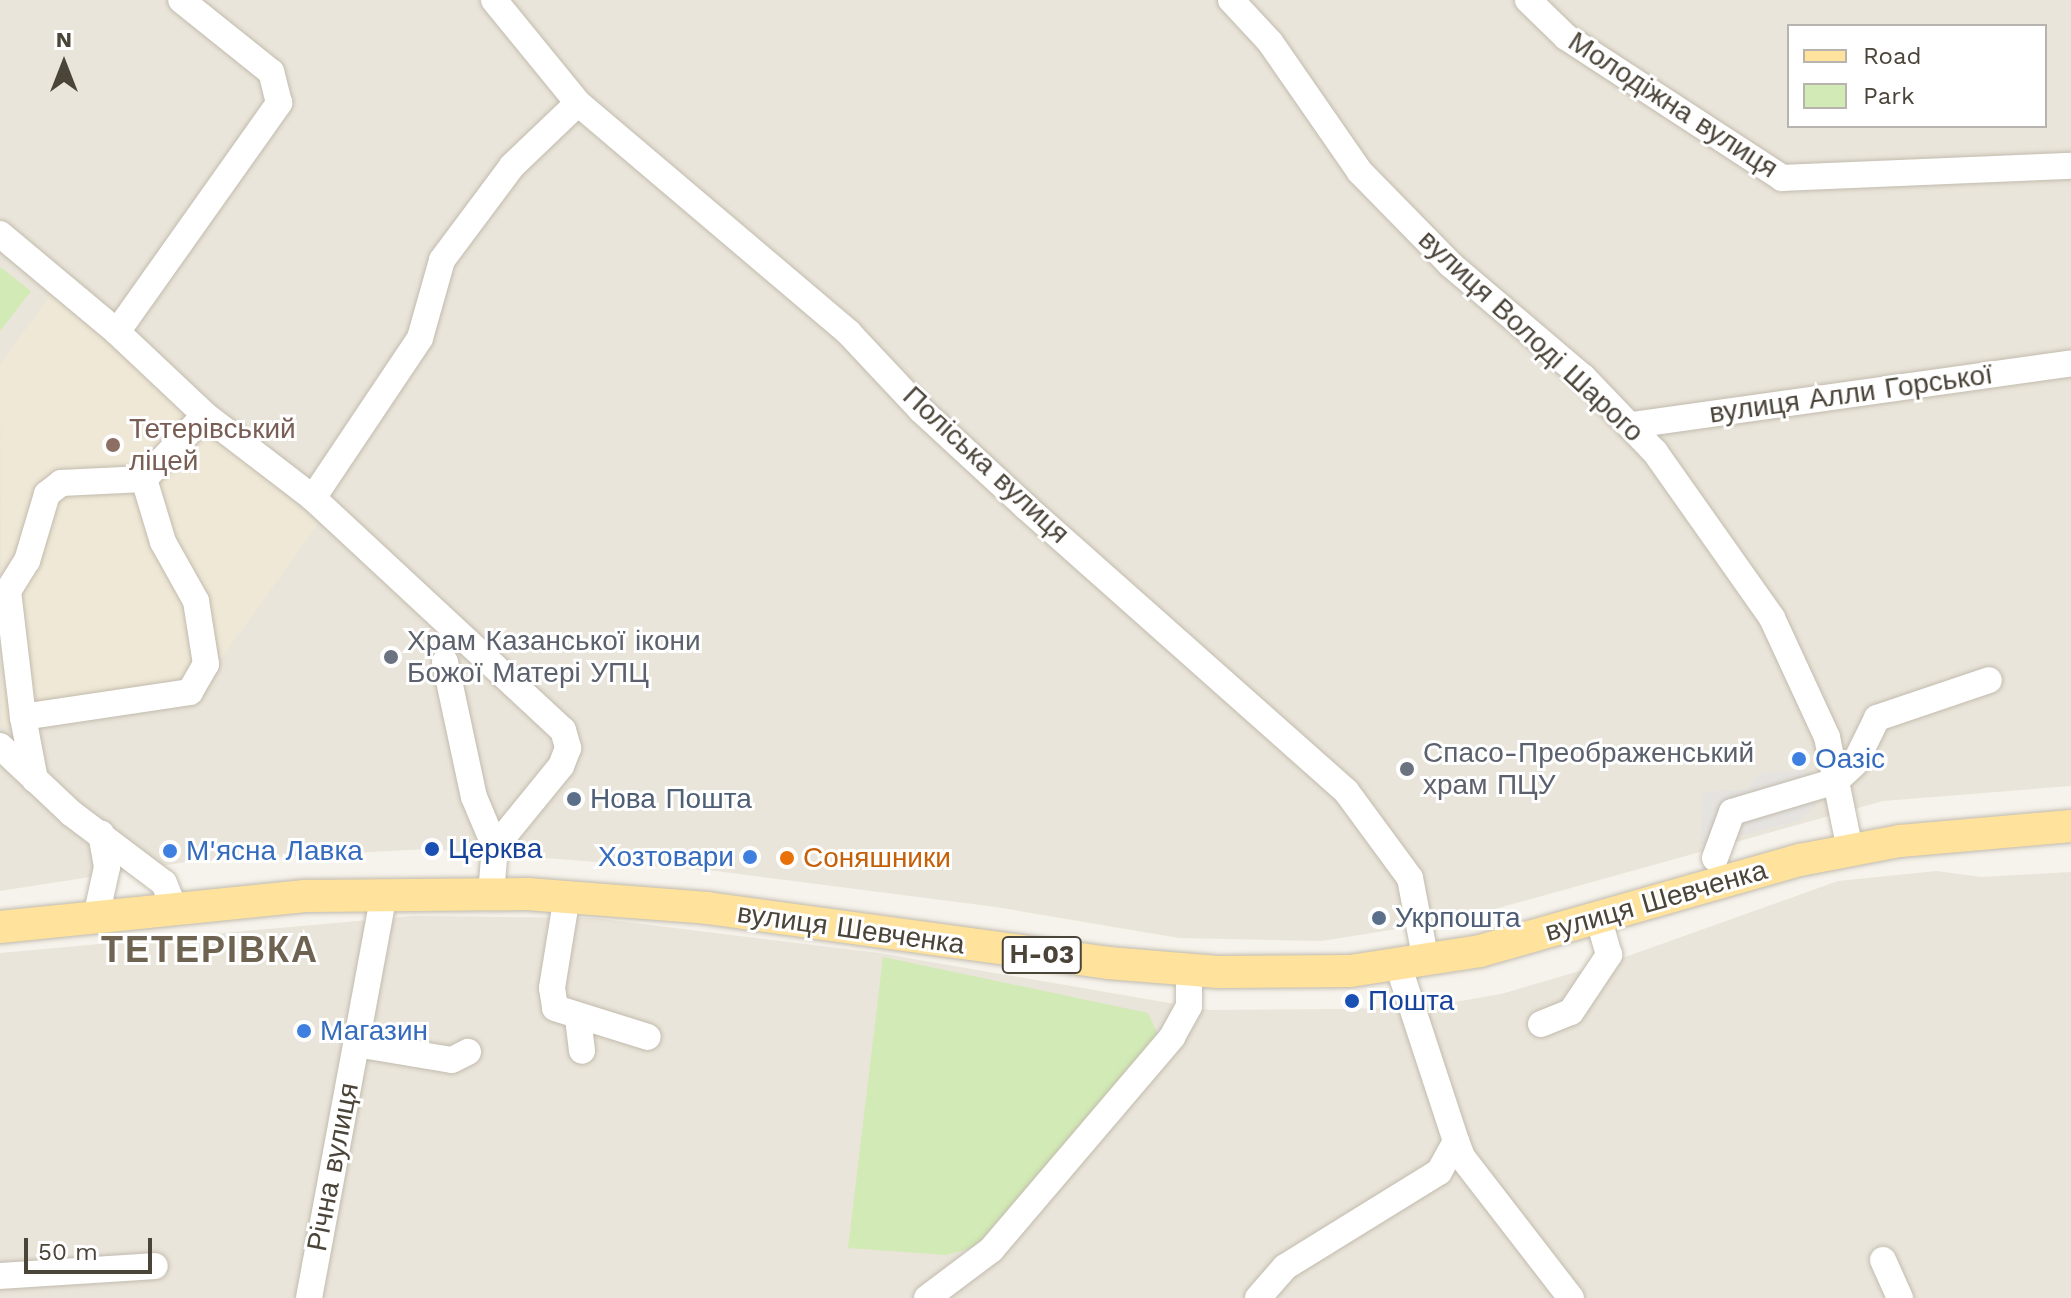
<!DOCTYPE html>
<html>
<head>
<meta charset="utf-8">
<style>
	body { margin:0 }
	#map { position:relative; width:2071px; height:1298px; overflow:hidden; background:#f6f3ec; font-family:"Work Sans",sans-serif }
	div>[style] { position:absolute }
	.residential>* { inset:0; background:#eae5da }
	.education>* { inset:0; background:#efe8d6 }
	.green>* { inset:0; background:#d2eab5 }
	.parking>* { inset:0; background:#e5e3e0 }
	.roads { filter:drop-shadow(0 0 2px #c2bbae) drop-shadow(0 0 2px #c2bbae) }
	.minor>* { height:26px; margin:-13px; padding:0 13px; transform-origin:13px; border-radius:13px; background:#fff }
	.major>* { height:32px; margin:-16px; padding:0 16px; transform-origin:16px; border-radius:16px; background:#ffe39c }
	.dots>* { width:22px; height:22px; translate:-50% -50%; box-sizing:border-box; border:4px solid #fff; border-radius:50% }
	span { translate:-50% -50%; white-space:nowrap; text-align:center; line-height:1.15; -webkit-text-stroke:6px #fff; paint-order:stroke }
	.shield-label span { padding:2px 6px; background:#fff; border:2px solid; border-radius:6px; -webkit-text-stroke-width:0 }
	.shield-label { font-size:26px; color:#4b4439; font-weight:700 }
	.street-label { font-size:28px; color:#4b4439 }
	.education-label { font-size:28px; color:#785e54 }
	.left { translate:0 -50%; text-align:left }
	.worship-label { font-size:28px; color:#5b616d }
	.shop-label { font-size:28px; color:#366cbe }
	.right { translate:-100% -50%; text-align:right }
	.service-label { font-size:28px; color:#4e5e75 }
	.transit-label { font-size:28px; color:#164399 }
	.food-label { font-size:28px; color:#c56008 }
	.district-label { font-size:36px; color:#6e6250; font-weight:700; letter-spacing:2px }
	.legend { position:absolute; left:1787px; top:24px; width:260px; height:104px; box-sizing:border-box; background:#fff; border:2px solid #b7b4b0; margin:0; padding:10px 14px; list-style:none; font-size:24px; color:#4b4439 }
	.legend li { display:flex; align-items:center; gap:16px; height:40px }
	.legend b { width:40px; border:2px solid #b7b4b0 }
	.north { position:absolute; left:24px; top:24px; width:80px; height:80px; -webkit-text-stroke:6px #fff; paint-order:stroke; rotate:0deg; font-size:22px; font-weight:700; line-height:32px; text-align:center; color:#4b4439 }
	.north::after { content:''; display:block; margin:auto; width:28px; height:36px; background:#4b4439; clip-path:polygon(50% 0,100% 100%,50% 72%,0 100%) }
	.scale { position:absolute; left:24px; top:1238px; width:128px; height:36px; box-sizing:border-box; border:4px solid #4b4439; border-top:0; padding-left:10px; font-size:24px; line-height:28px; white-space:nowrap; color:#4b4439; -webkit-text-stroke:6px #fff; paint-order:stroke }
</style>
</head>
<body>
<div id="map">
	<div class="residential">
		<div style="clip-path:polygon(evenodd,0 0,2071px 0,2071px 786px,1883px 801px,1459px 919px,1322px 941px,1179px 938px,996px 907px,716px 871px,427px 849px,187px 862px,0 891px,0 0,1789px 26px,2045px 26px,2045px 126px,1789px 126px,1789px 26px)"></div>
		<div style="clip-path:polygon(1936px 871px,1982px 877px,2071px 872px,2071px 1298px,0 1298px,0 953px,413px 916px,594px 918px,879px 953px,1210px 1010px,1351px 1009px,1437px 1005px,1501px 994px,1614px 961px,1838px 881px)"></div>
	</div>
	<div class="education">
		<div style="clip-path:polygon(51px 294px,318px 524px,192px 699px,2px 728px,0 365px)"></div>
	</div>
	<div class="green">
		<div style="clip-path:polygon(0 267px,31px 291px,0 331px)"></div>
		<div style="clip-path:polygon(883px 957px,1148px 1013px,1159px 1037px,987px 1244px,946px 1255px,848px 1248px)"></div>
	</div>
	<div class="parking">
		<div style="clip-path:polygon(1812px 770px,1816px 805px,1799px 821px,1700px 845px,1703px 792px,1747px 789px,1760px 773px)"></div>
	</div>
	<div class="roads">
		<div class="minor">
			<div style="left:494px;top:0;width:133px;rotate:50.8deg"></div>
			<div style="left:578px;top:103px;width:355px;rotate:40.3deg"></div>
			<div style="left:849px;top:333px;width:105px;rotate:46.9deg"></div>
			<div style="left:921px;top:410px;width:143px;rotate:42.7deg"></div>
			<div style="left:1026px;top:507px;width:428px;rotate:41.6deg"></div>
			<div style="left:1346px;top:791px;width:108px;rotate:53.7deg"></div>
			<div style="left:1410px;top:878px;width:85px;rotate:79.1deg"></div>
			<div style="left:1231px;top:0;width:57px;rotate:47.1deg"></div>
			<div style="left:1270px;top:42px;width:158px;rotate:55.3deg"></div>
			<div style="left:1360px;top:172px;width:129px;rotate:45.6deg"></div>
			<div style="left:1450px;top:264px;width:175px;rotate:40.4deg"></div>
			<div style="left:1583px;top:377px;width:104px;rotate:46.2deg"></div>
			<div style="left:1655px;top:452px;width:203px;rotate:54.8deg"></div>
			<div style="left:1772px;top:618px;width:131px;rotate:65.2deg"></div>
			<div style="left:1827px;top:737px;width:115px;rotate:78.5deg"></div>
			<div style="left:1528px;top:0;width:53px;rotate:44.2deg"></div>
			<div style="left:1566px;top:37px;width:258px;rotate:33.1deg"></div>
			<div style="left:1782px;top:178px;width:289px;rotate:-2.4deg"></div>
			<div style="left:0;top:234px;width:153px;rotate:39.9deg"></div>
			<div style="left:117px;top:332px;width:121px;rotate:43.3deg"></div>
			<div style="left:205px;top:415px;width:136px;rotate:37.5deg"></div>
			<div style="left:313px;top:498px;width:341px;rotate:42.9deg"></div>
			<div style="left:563px;top:730px;width:19px;rotate:74deg"></div>
			<div style="left:568px;top:748px;width:19px;rotate:111deg"></div>
			<div style="left:561px;top:766px;width:104px;rotate:129.2deg"></div>
			<div style="left:495px;top:847px;width:47px;rotate:94.9deg"></div>
			<div style="left:117px;top:332px;width:281px;rotate:-54.7deg"></div>
			<div style="left:279px;top:103px;width:32px;rotate:-104deg"></div>
			<div style="left:271px;top:72px;width:115px;rotate:-141.3deg"></div>
			<div style="left:1632px;top:425px;width:443px;rotate:-8deg"></div>
			<div style="left:144px;top:479px;width:66px;rotate:73.2deg"></div>
			<div style="left:163px;top:542px;width:68px;rotate:60.8deg"></div>
			<div style="left:196px;top:601px;width:64px;rotate:81deg"></div>
			<div style="left:206px;top:664px;width:32px;rotate:120deg"></div>
			<div style="left:190px;top:692px;width:169px;rotate:171.5deg"></div>
			<div style="left:23px;top:717px;width:127px;rotate:-96.8deg"></div>
			<div style="left:8px;top:591px;width:36px;rotate:-58deg"></div>
			<div style="left:27px;top:561px;width:70px;rotate:-73.4deg"></div>
			<div style="left:47px;top:494px;width:18px;rotate:-38deg"></div>
			<div style="left:61px;top:483px;width:83px;rotate:-2.8deg"></div>
			<div style="left:144px;top:479px;width:88px;rotate:-46.4deg"></div>
			<div style="left:313px;top:498px;width:192px;rotate:-56.2deg"></div>
			<div style="left:420px;top:338px;width:81px;rotate:-74.2deg"></div>
			<div style="left:442px;top:260px;width:117px;rotate:-53.3deg"></div>
			<div style="left:512px;top:166px;width:91px;rotate:-43.7deg"></div>
			<div style="left:445px;top:662px;width:138px;rotate:77.9deg"></div>
			<div style="left:474px;top:797px;width:54px;rotate:67.2deg"></div>
			<div style="left:23px;top:717px;width:64px;rotate:79.2deg"></div>
			<div style="left:0;top:746px;width:98px;rotate:43.3deg"></div>
			<div style="left:71px;top:813px;width:116px;rotate:37deg"></div>
			<div style="left:164px;top:883px;width:27px;rotate:68deg"></div>
			<div style="left:1715px;top:858px;width:49px;rotate:-69.7deg"></div>
			<div style="left:1732px;top:812px;width:109px;rotate:-16.6deg"></div>
			<div style="left:1836px;top:781px;width:26px;rotate:-43deg"></div>
			<div style="left:1855px;top:763px;width:50px;rotate:-63.9deg"></div>
			<div style="left:1877px;top:718px;width:118px;rotate:-18.7deg"></div>
			<div style="left:567px;top:896px;width:93px;rotate:99.3deg"></div>
			<div style="left:552px;top:988px;width:20px;rotate:81deg"></div>
			<div style="left:555px;top:1008px;width:97px;rotate:17.3deg"></div>
			<div style="left:96px;top:917px;width:51px;rotate:-77.6deg"></div>
			<div style="left:107px;top:867px;width:34px;rotate:-100deg"></div>
			<div style="left:578px;top:1018px;width:33px;rotate:83deg"></div>
			<div style="left:1541px;top:1024px;width:32px;rotate:-22deg"></div>
			<div style="left:1571px;top:1012px;width:69px;rotate:-56.3deg"></div>
			<div style="left:1609px;top:955px;width:37px;rotate:-106deg"></div>
			<div style="left:356px;top:1044px;width:97px;rotate:9.5deg"></div>
			<div style="left:452px;top:1060px;width:18px;rotate:-27deg"></div>
			<div style="left:1456px;top:1141px;width:17px;rotate:69deg"></div>
			<div style="left:1462px;top:1157px;width:178px;rotate:52.3deg"></div>
			<div style="left:1883px;top:1260px;width:42px;rotate:65.9deg"></div>
			<div style="left:0;top:1276px;width:155px;rotate:-3.7deg"></div>
			<div style="left:309px;top:1298px;width:411px;rotate:-79.5deg"></div>
			<div style="left:927px;top:1298px;width:80px;rotate:-36.9deg"></div>
			<div style="left:991px;top:1250px;width:280px;rotate:-49.6deg"></div>
			<div style="left:1172px;top:1037px;width:35px;rotate:-61deg"></div>
			<div style="left:1189px;top:1006px;width:36px;rotate:-90deg"></div>
			<div style="left:1258px;top:1298px;width:41px;rotate:-48.9deg"></div>
			<div style="left:1285px;top:1267px;width:181px;rotate:-31.7deg"></div>
			<div style="left:1439px;top:1172px;width:35px;rotate:-61deg"></div>
			<div style="left:1456px;top:1141px;width:185px;rotate:-108.2deg"></div>
		</div>
		<div class="major">
			<div style="left:0;top:927px;width:309px;rotate:-5.8deg"></div>
			<div style="left:307px;top:896px;width:220px;rotate:-0.5deg"></div>
			<div style="left:527px;top:894px;width:181px;rotate:4.4deg"></div>
			<div style="left:707px;top:908px;width:405px;rotate:7.8deg"></div>
			<div style="left:1108px;top:963px;width:110px;rotate:4.7deg"></div>
			<div style="left:1218px;top:972px;width:132px;rotate:-0.4deg"></div>
			<div style="left:1350px;top:971px;width:132px;rotate:-8.7deg"></div>
			<div style="left:1480px;top:951px;width:333px;rotate:-15.9deg"></div>
			<div style="left:1800px;top:860px;width:102px;rotate:-10.8deg"></div>
			<div style="left:1900px;top:841px;width:172px;rotate:-5deg"></div>
		</div>
	</div>
	<div class="dots">
		<div style="left:113px;top:445px;background:#8d6e63"></div>
		<div style="left:391px;top:657px;background:#6b7280"></div>
		<div style="left:1799px;top:759px;background:#3f7fe0"></div>
		<div style="left:1407px;top:769px;background:#6b7280"></div>
		<div style="left:574px;top:799px;background:#5c6f8a"></div>
		<div style="left:432px;top:849px;background:#1a4fb4"></div>
		<div style="left:170px;top:851px;background:#3f7fe0"></div>
		<div style="left:750px;top:857px;background:#3f7fe0"></div>
		<div style="left:787px;top:858px;background:#e8710a"></div>
		<div style="left:1379px;top:918px;background:#5c6f8a"></div>
		<div style="left:1352px;top:1001px;background:#1a4fb4"></div>
		<div style="left:304px;top:1031px;background:#3f7fe0"></div>
	</div>
	<div class="shield-label">
		<span style="left:1042px;top:955px">Н-03</span>
	</div>
	<div class="street-label">
		<span style="left:1673px;top:105px;rotate:33deg">Молодіжна вулиця</span>
		<span style="left:1531px;top:336px;rotate:43deg">вулиця Володі Шарого</span>
		<span style="left:1851px;top:394px;rotate:-8deg">вулиця Алли Горської</span>
		<span style="left:986px;top:465px;rotate:43deg">Поліська вулиця</span>
		<span style="left:1656px;top:901px;rotate:-16deg">вулиця Шевченка</span>
		<span style="left:851px;top:929px;rotate:8deg">вулиця Шевченка</span>
		<span style="left:333px;top:1167px;rotate:-79deg">Річна вулиця</span>
	</div>
	<div class="education-label">
		<span class="left" style="left:129px;top:445px">Тетерівський<br>ліцей</span>
	</div>
	<div class="worship-label">
		<span class="left" style="left:407px;top:657px">Храм Казанської ікони<br>Божої Матері УПЦ</span>
		<span class="left" style="left:1423px;top:769px">Спасо-Преображенський<br>храм ПЦУ</span>
	</div>
	<div class="shop-label">
		<span class="left" style="left:1815px;top:759px">Оазіс</span>
		<span class="left" style="left:186px;top:851px">М'ясна Лавка</span>
		<span class="right" style="left:734px;top:857px">Хозтовари</span>
		<span class="left" style="left:320px;top:1031px">Магазин</span>
	</div>
	<div class="service-label">
		<span class="left" style="left:590px;top:799px">Нова Пошта</span>
		<span class="left" style="left:1395px;top:918px">Укрпошта</span>
	</div>
	<div class="transit-label">
		<span class="left" style="left:448px;top:849px">Церква</span>
		<span class="left" style="left:1368px;top:1001px">Пошта</span>
	</div>
	<div class="food-label">
		<span class="left" style="left:803px;top:858px">Соняшники</span>
	</div>
	<div class="district-label">
		<span style="left:210px;top:951px">ТЕТЕРІВКА</span>
	</div>
	<ul class="legend">
	<li><b style="height:10px;background:#ffe39c"></b>Road</li>
	<li><b style="height:22px;background:#d2eab5"></b>Park</li>
	</ul>
	<div class="north">N</div>
	<div class="scale">50 m</div>
</div>
</body>
</html>
